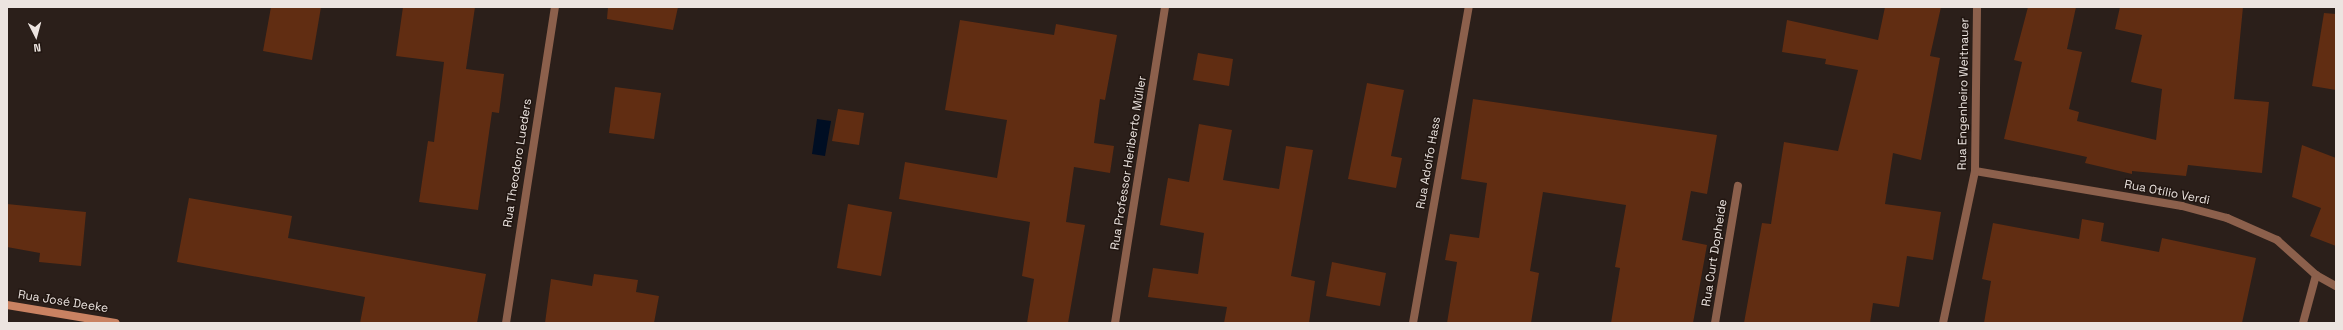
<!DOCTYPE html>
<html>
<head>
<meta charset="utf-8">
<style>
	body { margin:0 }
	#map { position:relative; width:2343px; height:330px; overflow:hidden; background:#2b1f1a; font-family:"Space Grotesk",sans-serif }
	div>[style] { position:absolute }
	.water>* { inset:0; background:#000e23 }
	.building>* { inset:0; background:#612d12 }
	.lane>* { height:8px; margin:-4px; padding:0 4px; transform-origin:4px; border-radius:4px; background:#8c604c }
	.street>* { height:8px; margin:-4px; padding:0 4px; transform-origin:4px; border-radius:4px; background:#8c604c }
	.secondary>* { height:8px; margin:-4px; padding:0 4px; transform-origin:4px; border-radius:4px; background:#c98262 }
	span { translate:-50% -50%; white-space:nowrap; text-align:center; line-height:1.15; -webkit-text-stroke:3px #211611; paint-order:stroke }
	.street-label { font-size:12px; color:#ece4e0 }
	.frame { position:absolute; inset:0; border:8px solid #ece4e0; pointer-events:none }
	.north { position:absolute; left:16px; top:16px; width:40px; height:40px; -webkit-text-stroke:3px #211611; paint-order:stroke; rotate:174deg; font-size:11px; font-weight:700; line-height:16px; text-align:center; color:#ece4e0 }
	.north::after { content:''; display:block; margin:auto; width:14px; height:18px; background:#ece4e0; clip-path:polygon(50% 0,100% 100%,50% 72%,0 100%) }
</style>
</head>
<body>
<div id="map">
	<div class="water">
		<div style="clip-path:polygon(817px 119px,831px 121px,825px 156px,812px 154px)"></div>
	</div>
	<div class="building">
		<div style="clip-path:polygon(271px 7px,321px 7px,312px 60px,263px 51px)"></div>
		<div style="clip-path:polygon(403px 7px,475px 7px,466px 69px,504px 74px,499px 113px,492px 112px,478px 210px,419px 202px,428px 141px,434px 142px,444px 62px,396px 56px)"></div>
		<div style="clip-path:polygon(608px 7px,678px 7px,673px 30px,607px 19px)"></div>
		<div style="clip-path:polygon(1885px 7px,1941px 7px,1930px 56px,1940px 58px,1921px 160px,1893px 153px,1885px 204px,1941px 212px,1933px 260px,1907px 256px,1899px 307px,1873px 303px,1870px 323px,1744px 323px,1762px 223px,1771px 224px,1784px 142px,1838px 151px,1858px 70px,1825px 64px,1826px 59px,1782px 52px,1787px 20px,1878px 40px)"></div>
		<div style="clip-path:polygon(2028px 7px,2076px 7px,2067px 49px,2082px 52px,2069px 109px,2079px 112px,2077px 121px,2156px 140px,2162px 89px,2131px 82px,2142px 35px,2115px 29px,2120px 7px,2243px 7px,2234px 99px,2269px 102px,2262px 173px,2188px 165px,2186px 176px,2132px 171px,2132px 174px,2085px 163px,2087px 157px,2004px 139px,2022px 62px,2014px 60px)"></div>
		<div style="clip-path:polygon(2324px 13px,2336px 14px,2336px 90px,2312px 86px)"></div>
		<div style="clip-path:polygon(960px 20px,1054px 35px,1056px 24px,1117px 35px,1105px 100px,1100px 99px,1094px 143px,1114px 146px,1110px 173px,1074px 167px,1066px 222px,1085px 225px,1068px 323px,1027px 323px,1034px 279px,1022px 276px,1030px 222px,899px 199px,905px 162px,997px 178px,1007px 120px,945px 110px)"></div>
		<div style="clip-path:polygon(1198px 53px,1233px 59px,1229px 86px,1193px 80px)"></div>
		<div style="clip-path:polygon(1367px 83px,1404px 90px,1391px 156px,1402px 158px,1396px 188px,1348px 179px)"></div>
		<div style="clip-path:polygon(615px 87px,661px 93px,654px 139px,609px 133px)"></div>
		<div style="clip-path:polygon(1473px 99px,1717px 135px,1707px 194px,1691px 191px,1682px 240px,1707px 245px,1693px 323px,1611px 323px,1620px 268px,1615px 267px,1626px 205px,1543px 192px,1530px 271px,1539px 273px,1531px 323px,1447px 323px,1457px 262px,1445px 260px,1450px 234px,1479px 238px,1487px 183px,1461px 179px)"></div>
		<div style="clip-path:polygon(838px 109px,864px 113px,859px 145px,832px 141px)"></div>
		<div style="clip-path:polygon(1199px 124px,1232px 130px,1223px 180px,1279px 189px,1286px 146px,1313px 150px,1291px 276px,1315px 281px,1309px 323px,1224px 323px,1227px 307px,1148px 297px,1153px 268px,1198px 274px,1204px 233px,1160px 225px,1168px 178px,1189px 182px)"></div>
		<div style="clip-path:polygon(2302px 145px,2336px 158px,2336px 246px,2310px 236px,2321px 208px,2292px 197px)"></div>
		<div style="clip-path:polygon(189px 198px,292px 216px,288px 238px,486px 274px,477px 323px,360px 323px,365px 297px,177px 262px)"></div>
		<div style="clip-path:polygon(7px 204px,86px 212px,81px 266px,39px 262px,40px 253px,7px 247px)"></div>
		<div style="clip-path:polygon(848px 204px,892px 212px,881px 276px,837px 268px)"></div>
		<div style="clip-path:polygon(2082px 219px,2104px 223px,2101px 241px,2159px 252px,2162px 238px,2256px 258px,2242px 323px,1984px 323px,1991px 281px,1982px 279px,1993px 223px,2079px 239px)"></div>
		<div style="clip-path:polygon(1332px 262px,1386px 273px,1380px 306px,1326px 296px)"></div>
		<div style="clip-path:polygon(594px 274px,638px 280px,636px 292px,659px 296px,654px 323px,545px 323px,551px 279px,592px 286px)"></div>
	</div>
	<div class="lane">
		<div style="left:1715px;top:323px;width:139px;rotate:-80.5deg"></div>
	</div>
	<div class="street">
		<div style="left:1975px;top:171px;width:210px;rotate:9.6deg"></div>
		<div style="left:2182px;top:206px;width:47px;rotate:14.9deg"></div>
		<div style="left:2227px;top:218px;width:55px;rotate:23.7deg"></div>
		<div style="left:2277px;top:240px;width:52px;rotate:41.9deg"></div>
		<div style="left:2316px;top:275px;width:23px;rotate:29deg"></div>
		<div style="left:506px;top:323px;width:320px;rotate:-81.2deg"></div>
		<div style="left:1115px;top:323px;width:320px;rotate:-81deg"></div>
		<div style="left:1413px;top:323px;width:321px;rotate:-80deg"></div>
		<div style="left:1943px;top:323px;width:155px;rotate:-78.1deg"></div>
		<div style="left:1975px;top:171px;width:164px;rotate:-89.3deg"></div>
		<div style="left:2303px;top:323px;width:50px;rotate:-74.8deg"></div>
	</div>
	<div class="secondary">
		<div style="left:7px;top:305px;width:110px;rotate:9.4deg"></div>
	</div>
	<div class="street-label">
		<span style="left:1964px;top:94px;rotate:-89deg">Rua Engenheiro Weitnauer</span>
		<span style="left:518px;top:163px;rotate:-81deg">Rua Theodoro Lueders</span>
		<span style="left:1129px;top:163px;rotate:-81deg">Rua Professor Heriberto Müller</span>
		<span style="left:1429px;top:163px;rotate:-80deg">Rua Adolfo Hass</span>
		<span style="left:2167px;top:193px;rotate:11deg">Rua Otílio Verdi</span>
		<span style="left:1715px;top:253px;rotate:-81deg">Rua Curt Dopheide</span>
		<span style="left:63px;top:302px;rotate:9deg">Rua José Deeke</span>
	</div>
	<div class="frame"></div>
	<div class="north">N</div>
</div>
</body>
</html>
